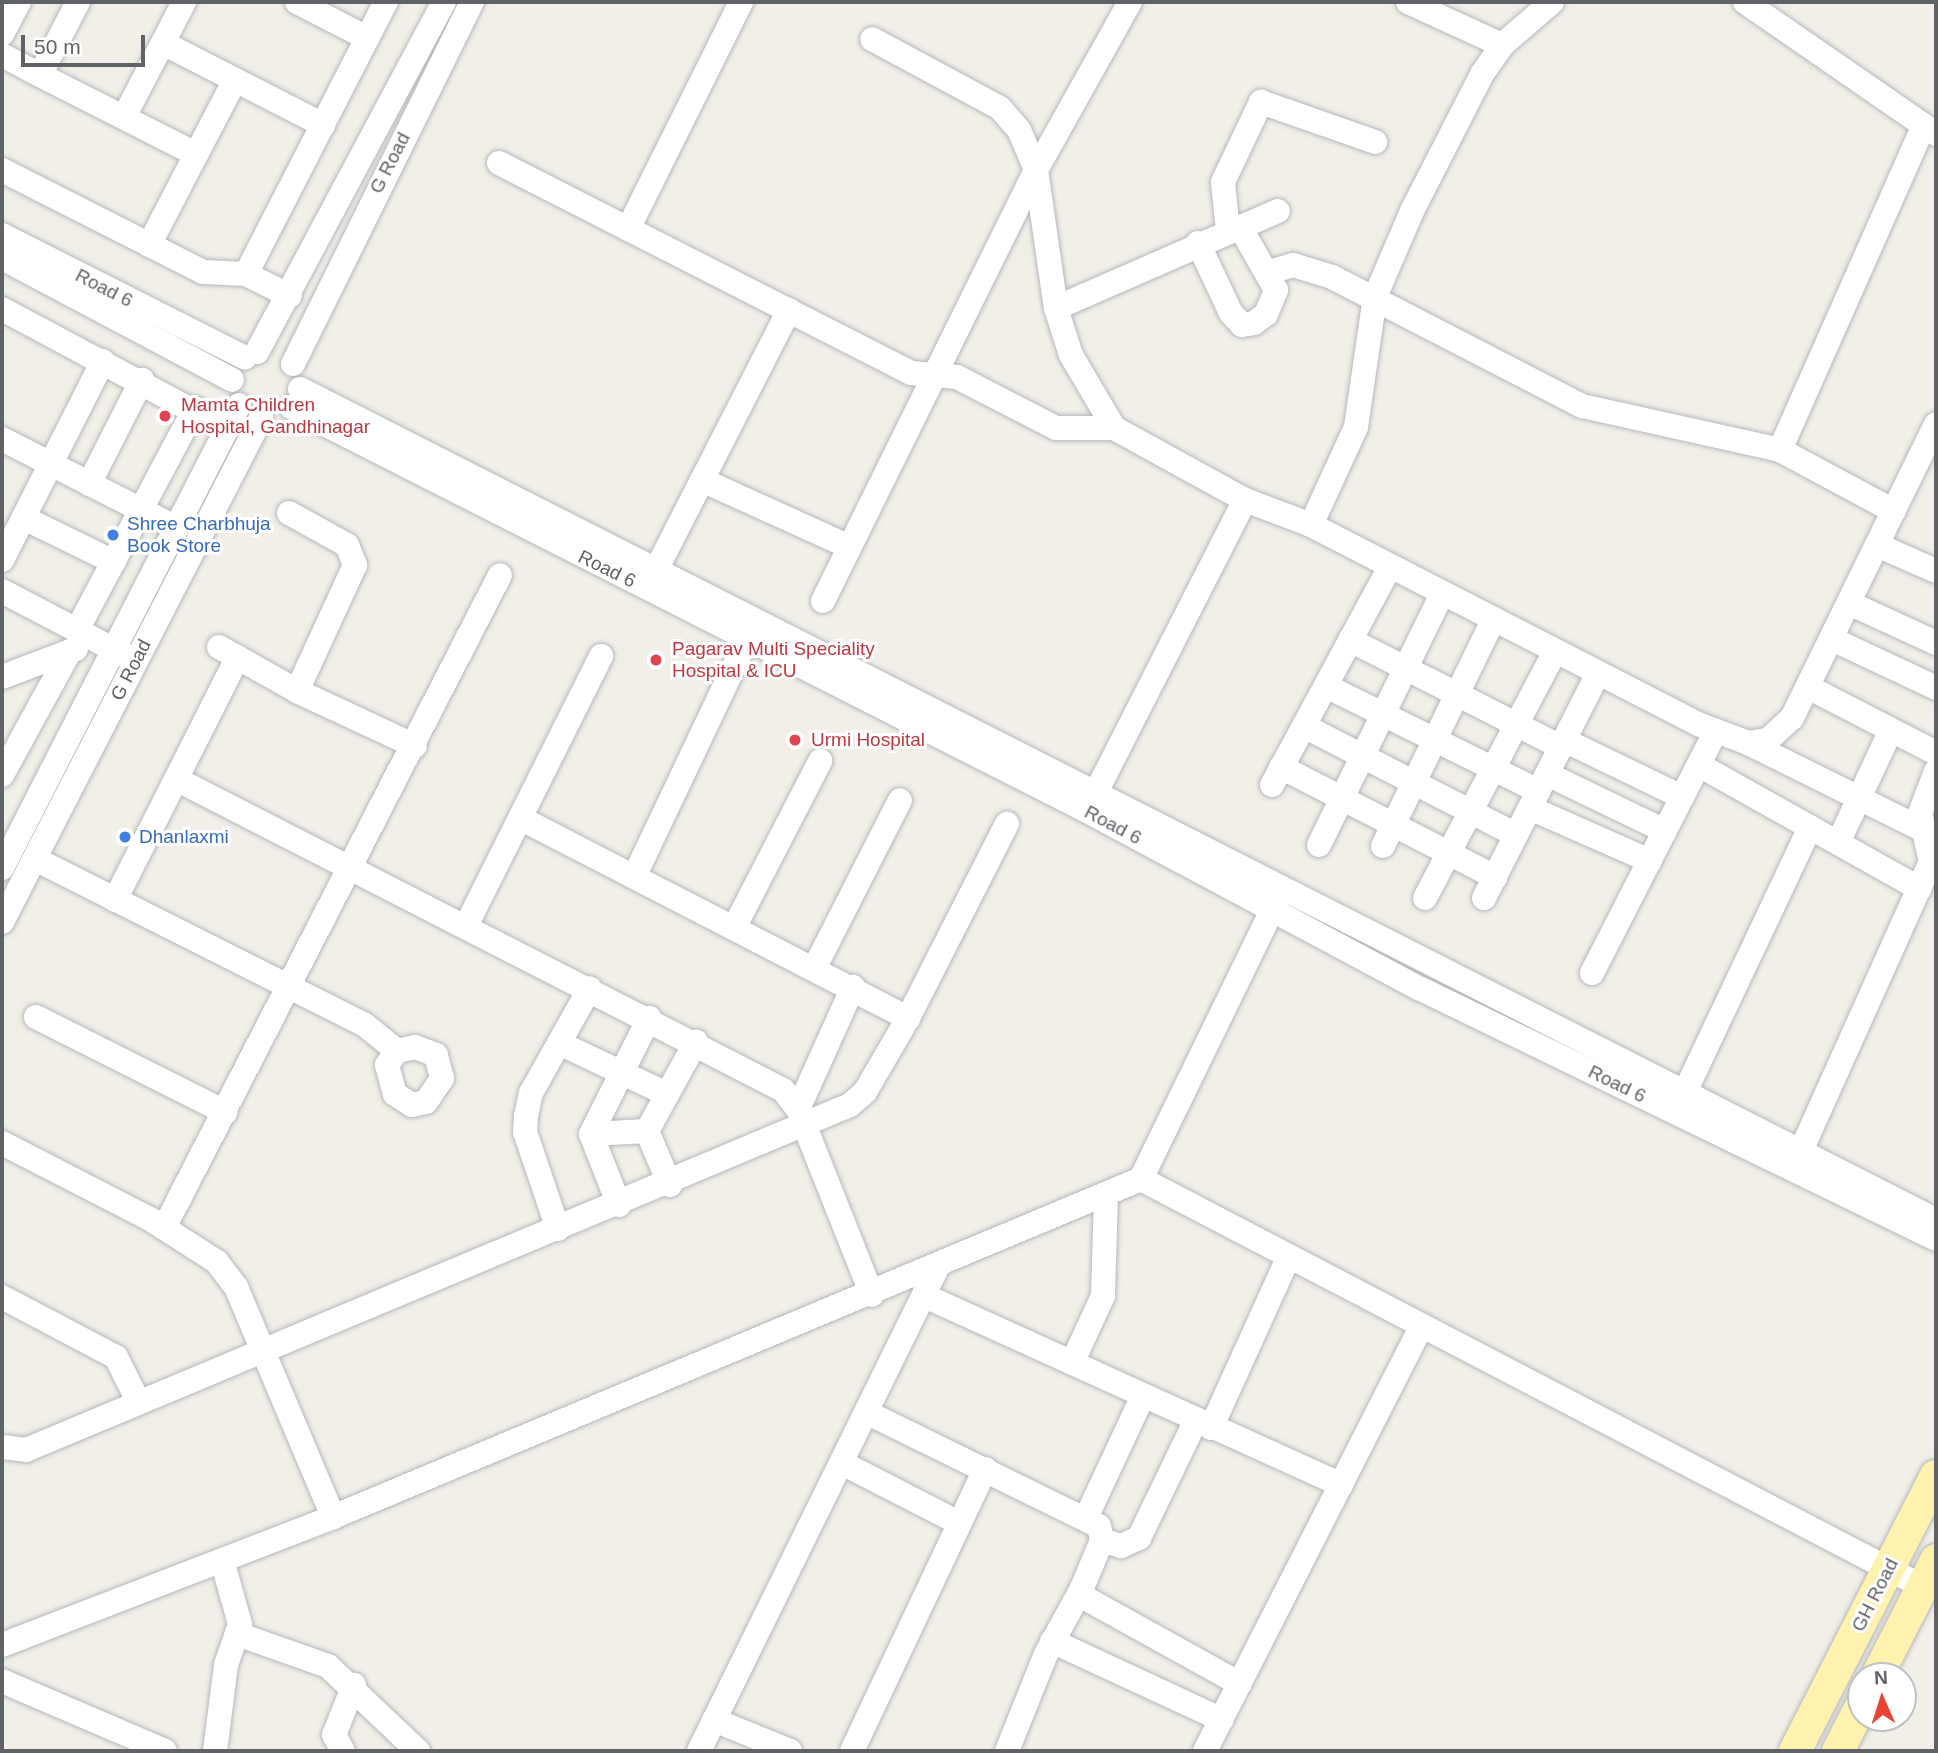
<!DOCTYPE html>
<html>
<head>
<meta charset="utf-8">
<style>
	body { margin:0 }
	#map { position:relative; width:1938px; height:1753px; overflow:hidden; background:#f1efe8; font-family:Arial,sans-serif }
	div>[style] { position:absolute }
	.roads { filter:drop-shadow(0 0 2px #b5b8bc) drop-shadow(0 0 2px #b5b8bc) }
	.minor>* { height:24px; margin:-12px; padding:0 12px; transform-origin:12px; border-radius:12px; background:#fff }
	.major>* { height:32px; margin:-16px; padding:0 16px; transform-origin:16px; border-radius:16px; background:#fff2af }
	.dots>* { width:19px; height:19px; translate:-50% -50%; box-sizing:border-box; border:4px solid #fff; border-radius:50% }
	span { translate:-50% -50%; white-space:nowrap; text-align:center; line-height:1.15; -webkit-text-stroke:6px #fff; paint-order:stroke }
	.street-label { font-size:19px; color:#5f6368 }
	.health-label { font-size:19px; color:#be3a42 }
	.left { translate:0 -50%; text-align:left }
	.shop-label { font-size:19px; color:#366cbe }
	.frame { position:absolute; inset:0; border:4px solid #5f6368; pointer-events:none }
	.north { position:absolute; left:1847px; top:1662px; width:70px; height:70px; box-sizing:border-box; background:#fff; border:2px solid #bfc1c3; border-radius:50%; rotate:357deg; font-size:19px; font-weight:700; line-height:28px; text-align:center; color:#5f6368 }
	.north::after { content:''; display:block; margin:auto; width:24px; height:32px; background:#ea4335; clip-path:polygon(50% 0,100% 100%,50% 72%,0 100%) }
	.scale { position:absolute; left:21px; top:35px; width:124px; height:32px; box-sizing:border-box; border:4px solid #5f6368; border-top:0; padding-left:9px; font-size:21px; line-height:24px; white-space:nowrap; color:#5f6368; -webkit-text-stroke:5px #fff; paint-order:stroke }
</style>
</head>
<body>
<div id="map">
	<div class="roads">
		<div class="minor">
			<div style="left:78px;top:2px;width:82px;rotate:117.5deg"></div>
			<div style="left:40px;top:75px;width:175px;rotate:26.9deg"></div>
			<div style="left:297px;top:2px;width:79px;rotate:27.2deg"></div>
			<div style="left:1130px;top:2px;width:193px;rotate:119.2deg"></div>
			<div style="left:1036px;top:170px;width:139px;rotate:81.8deg"></div>
			<div style="left:1056px;top:308px;width:49px;rotate:72.3deg"></div>
			<div style="left:1071px;top:355px;width:85px;rotate:59.5deg"></div>
			<div style="left:1114px;top:428px;width:149px;rotate:28.8deg"></div>
			<div style="left:1245px;top:500px;width:71px;rotate:20.7deg"></div>
			<div style="left:1311px;top:525px;width:435px;rotate:27.2deg"></div>
			<div style="left:1698px;top:724px;width:53px;rotate:20.8deg"></div>
			<div style="left:1748px;top:743px;width:20px;rotate:-9deg"></div>
			<div style="left:1768px;top:740px;width:33px;rotate:-43deg"></div>
			<div style="left:1792px;top:718px;width:327px;rotate:-63.9deg"></div>
			<div style="left:1408px;top:2px;width:103px;rotate:24.6deg"></div>
			<div style="left:1745px;top:2px;width:232px;rotate:34.6deg"></div>
			<div style="left:2px;top:34px;width:36px;rotate:-62deg"></div>
			<div style="left:163px;top:43px;width:180px;rotate:27.1deg"></div>
			<div style="left:2px;top:55px;width:43px;rotate:27.8deg"></div>
			<div style="left:124px;top:117px;width:130px;rotate:-62.4deg"></div>
			<div style="left:499px;top:163px;width:462px;rotate:27deg"></div>
			<div style="left:911px;top:373px;width:46px;rotate:5deg"></div>
			<div style="left:957px;top:377px;width:111px;rotate:27.3deg"></div>
			<div style="left:1056px;top:428px;width:58px"></div>
			<div style="left:2px;top:170px;width:225px;rotate:26.9deg"></div>
			<div style="left:203px;top:272px;width:43px;rotate:2.7deg"></div>
			<div style="left:246px;top:274px;width:49px;rotate:26.6deg"></div>
			<div style="left:628px;top:229px;width:254px;rotate:-63.5deg"></div>
			<div style="left:1228px;top:232px;width:50px;rotate:-95.7deg"></div>
			<div style="left:1223px;top:182px;width:89px;rotate:-64.6deg"></div>
			<div style="left:1261px;top:102px;width:121px;rotate:19.3deg"></div>
			<div style="left:2px;top:235px;width:272px;rotate:26.8deg"></div>
			<div style="left:1198px;top:243px;width:77px;rotate:64.8deg"></div>
			<div style="left:1231px;top:313px;width:16px;rotate:47deg"></div>
			<div style="left:1242px;top:325px;width:12px;rotate:-9deg"></div>
			<div style="left:1254px;top:323px;width:15px;rotate:-37deg"></div>
			<div style="left:1266px;top:314px;width:26px;rotate:-67deg"></div>
			<div style="left:1276px;top:290px;width:73px;rotate:-119.7deg"></div>
			<div style="left:149px;top:245px;width:186px;rotate:-62.5deg"></div>
			<div style="left:2px;top:258px;width:260px;rotate:27.9deg"></div>
			<div style="left:1269px;top:272px;width:25px;rotate:-16deg"></div>
			<div style="left:1293px;top:265px;width:41px;rotate:17.1deg"></div>
			<div style="left:1332px;top:277px;width:281px;rotate:27.3deg"></div>
			<div style="left:1582px;top:406px;width:203px;rotate:12.5deg"></div>
			<div style="left:1780px;top:450px;width:129px;rotate:28.2deg"></div>
			<div style="left:246px;top:274px;width:306px;rotate:-62.8deg"></div>
			<div style="left:1056px;top:308px;width:242px;rotate:-23.6deg"></div>
			<div style="left:2px;top:309px;width:255px;rotate:28.1deg"></div>
			<div style="left:257px;top:352px;width:397px;rotate:-61.9deg"></div>
			<div style="left:293px;top:364px;width:404px;rotate:-63.7deg"></div>
			<div style="left:300px;top:389px;width:1835px;rotate:26.93deg"></div>
			<div style="left:291px;top:407px;width:893px;rotate:26.91deg"></div>
			<div style="left:1087px;top:811px;width:378px;rotate:28.1deg"></div>
			<div style="left:1421px;top:989px;width:572px;rotate:25.89deg"></div>
			<div style="left:2px;top:439px;width:196px;rotate:27deg"></div>
			<div style="left:1780px;top:450px;width:353px;rotate:-66.1deg"></div>
			<div style="left:702px;top:480px;width:162px;rotate:24.4deg"></div>
			<div style="left:89px;top:484px;width:117px;rotate:-63deg"></div>
			<div style="left:289px;top:513px;width:66px;rotate:28.9deg"></div>
			<div style="left:347px;top:545px;width:22px;rotate:68deg"></div>
			<div style="left:355px;top:565px;width:139px;rotate:114.7deg"></div>
			<div style="left:297px;top:691px;width:130px;rotate:25deg"></div>
			<div style="left:24px;top:518px;width:100px;rotate:26.1deg"></div>
			<div style="left:1311px;top:525px;width:108px;rotate:-65.3deg"></div>
			<div style="left:1356px;top:427px;width:131px;rotate:-81.7deg"></div>
			<div style="left:1375px;top:297px;width:94px;rotate:-66.7deg"></div>
			<div style="left:1412px;top:211px;width:154px;rotate:-62.9deg"></div>
			<div style="left:1482px;top:74px;width:35px;rotate:-55deg"></div>
			<div style="left:1502px;top:45px;width:66px;rotate:-40.7deg"></div>
			<div style="left:1877px;top:545px;width:64px;rotate:23.8deg"></div>
			<div style="left:2px;top:560px;width:223px;rotate:-63.1deg"></div>
			<div style="left:656px;top:570px;width:292px;rotate:-62.9deg"></div>
			<div style="left:2px;top:591px;width:142px;rotate:27.6deg"></div>
			<div style="left:823px;top:601px;width:481px;rotate:-63.7deg"></div>
			<div style="left:1036px;top:170px;width:43px;rotate:-113deg"></div>
			<div style="left:1019px;top:130px;width:29px;rotate:-131deg"></div>
			<div style="left:1000px;top:108px;width:145px;rotate:-151.7deg"></div>
			<div style="left:1849px;top:603px;width:96px;rotate:24.7deg"></div>
			<div style="left:77px;top:630px;width:251px;rotate:-62deg"></div>
			<div style="left:1832px;top:639px;width:115px;rotate:25.2deg"></div>
			<div style="left:1350px;top:640px;width:237px;rotate:26.9deg"></div>
			<div style="left:219px;top:647px;width:90px;rotate:29.4deg"></div>
			<div style="left:2px;top:677px;width:79px;rotate:-20.7deg"></div>
			<div style="left:1326px;top:686px;width:237px;rotate:26.3deg"></div>
			<div style="left:1808px;top:687px;width:144px;rotate:27.3deg"></div>
			<div style="left:1304px;top:726px;width:238px;rotate:27.2deg"></div>
			<div style="left:1564px;top:740px;width:131px;rotate:25.8deg"></div>
			<div style="left:1748px;top:743px;width:193px;rotate:26.4deg"></div>
			<div style="left:1699px;top:765px;width:253px;rotate:29.3deg"></div>
			<div style="left:1281px;top:767px;width:241px;rotate:27.2deg"></div>
			<div style="left:1547px;top:774px;width:131px;rotate:25.8deg"></div>
			<div style="left:2px;top:775px;width:141px;rotate:-61.3deg"></div>
			<div style="left:176px;top:779px;width:682px;rotate:27.13deg"></div>
			<div style="left:783px;top:1090px;width:24px;rotate:52deg"></div>
			<div style="left:798px;top:1109px;width:200px;rotate:68.3deg"></div>
			<div style="left:1272px;top:785px;width:248px;rotate:-61.6deg"></div>
			<div style="left:1088px;top:808px;width:346px;rotate:-63deg"></div>
			<div style="left:1530px;top:808px;width:131px;rotate:23.8deg"></div>
			<div style="left:520px;top:818px;width:437px;rotate:27.3deg"></div>
			<div style="left:1838px;top:843px;width:125px;rotate:-64.9deg"></div>
			<div style="left:1319px;top:845px;width:280px;rotate:-63.9deg"></div>
			<div style="left:1383px;top:846px;width:251px;rotate:-64deg"></div>
			<div style="left:35px;top:859px;width:369px;rotate:26.7deg"></div>
			<div style="left:365px;top:1025px;width:41px;rotate:39.1deg"></div>
			<div style="left:397px;top:1051px;width:17px;rotate:126deg"></div>
			<div style="left:387px;top:1065px;width:30px;rotate:75deg"></div>
			<div style="left:395px;top:1094px;width:20px;rotate:33deg"></div>
			<div style="left:412px;top:1105px;width:14px;rotate:-12deg"></div>
			<div style="left:426px;top:1102px;width:29px;rotate:-56deg"></div>
			<div style="left:442px;top:1078px;width:24px;rotate:-105deg"></div>
			<div style="left:436px;top:1055px;width:22px;rotate:-159deg"></div>
			<div style="left:415px;top:1047px;width:18px;rotate:167deg"></div>
			<div style="left:2px;top:868px;width:520px;rotate:-62.89deg"></div>
			<div style="left:635px;top:875px;width:261px;rotate:-64.6deg"></div>
			<div style="left:1279px;top:896px;width:315px;rotate:116deg"></div>
			<div style="left:1141px;top:1179px;width:882px;rotate:27.55deg"></div>
			<div style="left:1425px;top:898px;width:279px;rotate:-62.2deg"></div>
			<div style="left:1484px;top:898px;width:252px;rotate:-63.1deg"></div>
			<div style="left:115px;top:900px;width:272px;rotate:-63.2deg"></div>
			<div style="left:2px;top:922px;width:567px;rotate:-62.8deg"></div>
			<div style="left:466px;top:926px;width:302px;rotate:-63.4deg"></div>
			<div style="left:735px;top:926px;width:186px;rotate:-62.7deg"></div>
			<div style="left:815px;top:967px;width:187px;rotate:-63deg"></div>
			<div style="left:1592px;top:973px;width:272px;rotate:-62.9deg"></div>
			<div style="left:36px;top:1017px;width:212px;rotate:26.7deg"></div>
			<div style="left:559px;top:1043px;width:119px;rotate:25.3deg"></div>
			<div style="left:1684px;top:1094px;width:295px;rotate:-64.7deg"></div>
			<div style="left:798px;top:1109px;width:134px;rotate:-65.7deg"></div>
			<div style="left:591px;top:1134px;width:56px;rotate:-3.1deg"></div>
			<div style="left:2px;top:1143px;width:166px;rotate:27.2deg"></div>
			<div style="left:150px;top:1219px;width:80px;rotate:32.7deg"></div>
			<div style="left:217px;top:1262px;width:31px;rotate:53deg"></div>
			<div style="left:236px;top:1287px;width:250px;rotate:67.1deg"></div>
			<div style="left:1800px;top:1153px;width:319px;rotate:-65.8deg"></div>
			<div style="left:1931px;top:862px;width:50px;rotate:-102.7deg"></div>
			<div style="left:1920px;top:813px;width:45px;rotate:-69.1deg"></div>
			<div style="left:670px;top:1185px;width:59px;rotate:-113.1deg"></div>
			<div style="left:647px;top:1131px;width:102px;rotate:-61.2deg"></div>
			<div style="left:619px;top:1205px;width:76px;rotate:-111.5deg"></div>
			<div style="left:591px;top:1134px;width:130px;rotate:-63.4deg"></div>
			<div style="left:164px;top:1228px;width:734px;rotate:-62.77deg"></div>
			<div style="left:558px;top:1229px;width:102px;rotate:-108.8deg"></div>
			<div style="left:525px;top:1132px;width:16px;rotate:-86deg"></div>
			<div style="left:526px;top:1116px;width:24px;rotate:-78deg"></div>
			<div style="left:531px;top:1093px;width:120px;rotate:-60.7deg"></div>
			<div style="left:925px;top:1296px;width:457px;rotate:24.4deg"></div>
			<div style="left:2px;top:1297px;width:129px;rotate:27.8deg"></div>
			<div style="left:116px;top:1357px;width:49px;rotate:63.4deg"></div>
			<div style="left:1072px;top:1363px;width:74px;rotate:-65.2deg"></div>
			<div style="left:1103px;top:1296px;width:101px;rotate:-88.3deg"></div>
			<div style="left:870px;top:1414px;width:255px;rotate:26.1deg"></div>
			<div style="left:1099px;top:1526px;width:14px;rotate:78deg"></div>
			<div style="left:1102px;top:1540px;width:52px;rotate:112.6deg"></div>
			<div style="left:1082px;top:1588px;width:10px;rotate:73deg"></div>
			<div style="left:1085px;top:1598px;width:177px;rotate:29deg"></div>
			<div style="left:1211px;top:1428px;width:187px;rotate:-65.6deg"></div>
			<div style="left:2px;top:1447px;width:24px;rotate:7deg"></div>
			<div style="left:26px;top:1450px;width:893px;rotate:-22.72deg"></div>
			<div style="left:850px;top:1105px;width:20px;rotate:-41deg"></div>
			<div style="left:865px;top:1092px;width:86px;rotate:-59.8deg"></div>
			<div style="left:908px;top:1018px;width:218px;rotate:-63deg"></div>
			<div style="left:844px;top:1464px;width:129px;rotate:27.2deg"></div>
			<div style="left:1086px;top:1518px;width:135px;rotate:-65deg"></div>
			<div style="left:1102px;top:1540px;width:20px;rotate:18deg"></div>
			<div style="left:1121px;top:1546px;width:20px;rotate:-24deg"></div>
			<div style="left:1139px;top:1538px;width:131px;rotate:-64.2deg"></div>
			<div style="left:240px;top:1635px;width:93px;rotate:19.4deg"></div>
			<div style="left:328px;top:1666px;width:124px;rotate:43.4deg"></div>
			<div style="left:1052px;top:1641px;width:187px;rotate:24.9deg"></div>
			<div style="left:2px;top:1645px;width:355px;rotate:-21.1deg"></div>
			<div style="left:333px;top:1517px;width:876px;rotate:-22.7deg"></div>
			<div style="left:2px;top:1681px;width:177px;rotate:23.2deg"></div>
			<div style="left:714px;top:1720px;width:82px;rotate:22.2deg"></div>
			<div style="left:215px;top:1751px;width:87px;rotate:-82.7deg"></div>
			<div style="left:226px;top:1665px;width:43px;rotate:-71.1deg"></div>
			<div style="left:240px;top:1624px;width:66px;rotate:-105.7deg"></div>
			<div style="left:343px;top:1751px;width:18px;rotate:-119deg"></div>
			<div style="left:334px;top:1735px;width:54px;rotate:-68.2deg"></div>
			<div style="left:699px;top:1751px;width:538px;rotate:-63.77deg"></div>
			<div style="left:852px;top:1751px;width:312px;rotate:-64.7deg"></div>
			<div style="left:1007px;top:1751px;width:105px;rotate:-68.1deg"></div>
			<div style="left:1046px;top:1654px;width:75px;rotate:-61.4deg"></div>
			<div style="left:1205px;top:1751px;width:476px;rotate:-63deg"></div>
		</div>
		<div class="major">
			<div style="left:1877px;top:1676px;width:130px;rotate:-63deg"></div>
			<div style="left:1795px;top:1751px;width:309px;rotate:-62.9deg"></div>
			<div style="left:1838px;top:1751px;width:51px;rotate:-62.9deg"></div>
		</div>
	</div>
	<div class="dots">
		<div style="left:165px;top:416px;background:#e0444e"></div>
		<div style="left:113px;top:535px;background:#3f7fe0"></div>
		<div style="left:656px;top:660px;background:#e0444e"></div>
		<div style="left:795px;top:740px;background:#e0444e"></div>
		<div style="left:125px;top:837px;background:#3f7fe0"></div>
	</div>
	<div class="street-label">
		<span style="left:390px;top:163px;rotate:-63deg">G Road</span>
		<span style="left:104px;top:288px;rotate:27deg">Road 6</span>
		<span style="left:607px;top:569px;rotate:26deg">Road 6</span>
		<span style="left:131px;top:670px;rotate:-63deg">G Road</span>
		<span style="left:1113px;top:825px;rotate:28deg">Road 6</span>
		<span style="left:1617px;top:1084px;rotate:26deg">Road 6</span>
		<span style="left:1875px;top:1595px;rotate:-63deg">GH Road</span>
	</div>
	<div class="health-label">
		<span class="left" style="left:181px;top:416px">Mamta Children<br>Hospital, Gandhinagar</span>
		<span class="left" style="left:672px;top:660px">Pagarav Multi Speciality<br>Hospital &amp; ICU</span>
		<span class="left" style="left:811px;top:740px">Urmi Hospital</span>
	</div>
	<div class="shop-label">
		<span class="left" style="left:127px;top:535px">Shree Charbhuja<br>Book Store</span>
		<span class="left" style="left:139px;top:837px">Dhanlaxmi</span>
	</div>
	<div class="frame"></div>
	<div class="north">N</div>
	<div class="scale">50 m</div>
</div>
</body>
</html>
